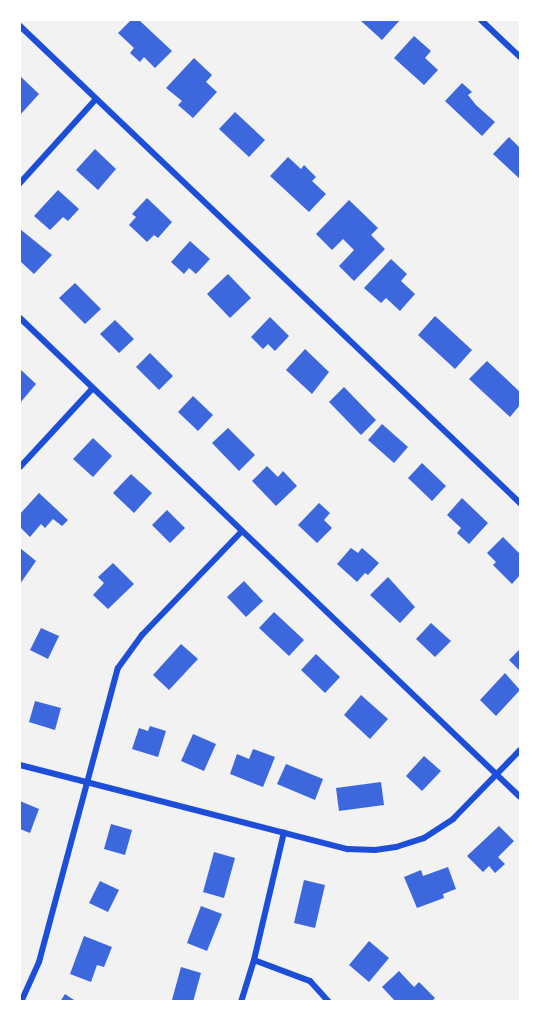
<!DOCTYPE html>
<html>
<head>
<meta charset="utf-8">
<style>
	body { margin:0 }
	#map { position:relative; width:540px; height:1021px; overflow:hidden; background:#f2f2f2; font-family:Commissioner,sans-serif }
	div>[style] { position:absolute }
	.building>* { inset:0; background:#3d67dc }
	.minor>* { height:6px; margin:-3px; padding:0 3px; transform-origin:3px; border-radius:3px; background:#1d4ed8 }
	span { translate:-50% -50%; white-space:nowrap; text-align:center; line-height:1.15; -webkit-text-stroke:4.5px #fff; paint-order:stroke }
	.frame { position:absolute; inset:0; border:21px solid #fff; pointer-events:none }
</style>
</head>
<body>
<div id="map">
	<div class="building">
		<div style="clip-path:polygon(131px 20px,139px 20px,172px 51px,155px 68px,144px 57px,140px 62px,130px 53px,134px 48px,118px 33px)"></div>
		<div style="clip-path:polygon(360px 20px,400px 20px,382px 40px)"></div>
		<div style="clip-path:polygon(414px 36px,431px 51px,425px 58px,438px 70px,424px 85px,394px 58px)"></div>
		<div style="clip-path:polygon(194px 58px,212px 75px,206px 82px,217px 92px,193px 118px,178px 105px,182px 101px,166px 88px)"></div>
		<div style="clip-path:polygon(20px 76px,39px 94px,20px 115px)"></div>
		<div style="clip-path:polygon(462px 83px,472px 92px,468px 95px,476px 105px,495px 122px,482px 136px,445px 101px)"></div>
		<div style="clip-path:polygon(235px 112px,265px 140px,249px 157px,219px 129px)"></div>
		<div style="clip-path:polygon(509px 137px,520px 148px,520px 179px,493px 154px)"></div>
		<div style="clip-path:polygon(95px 149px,116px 169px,98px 190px,76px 170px)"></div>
		<div style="clip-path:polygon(288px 157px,301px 169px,304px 165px,316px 177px,312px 181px,326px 194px,309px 212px,270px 176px)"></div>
		<div style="clip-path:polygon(58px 190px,79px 209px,68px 221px,63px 217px,50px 230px,34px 216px)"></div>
		<div style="clip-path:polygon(147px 198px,172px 222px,158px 238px,154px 235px,147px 242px,129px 225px,136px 217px,132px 214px)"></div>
		<div style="clip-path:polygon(349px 200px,378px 228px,371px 235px,385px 249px,354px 281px,339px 266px,354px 250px,343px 239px,332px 250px,316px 234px)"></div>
		<div style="clip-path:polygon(20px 229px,52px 255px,34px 274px,20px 261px)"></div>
		<div style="clip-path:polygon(190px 241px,210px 259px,196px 274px,189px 268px,184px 274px,171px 262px)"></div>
		<div style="clip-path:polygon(391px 259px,407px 274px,401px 281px,415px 294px,400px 311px,386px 298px,381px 303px,364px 288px)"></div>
		<div style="clip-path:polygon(228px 274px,251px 298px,230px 318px,207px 294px)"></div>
		<div style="clip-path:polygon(75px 283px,101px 309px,85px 324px,59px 298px)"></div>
		<div style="clip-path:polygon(435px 316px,472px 350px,455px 369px,418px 335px)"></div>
		<div style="clip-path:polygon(270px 317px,289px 336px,275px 351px,268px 344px,263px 349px,251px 337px)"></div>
		<div style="clip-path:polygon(115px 320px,134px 339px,119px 353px,100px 334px)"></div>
		<div style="clip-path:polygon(305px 349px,329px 372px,312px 394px,286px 370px)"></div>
		<div style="clip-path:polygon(150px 353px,173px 376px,159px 390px,136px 367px)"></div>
		<div style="clip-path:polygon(487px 361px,520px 392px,520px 405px,510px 417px,469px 379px)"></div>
		<div style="clip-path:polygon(20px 369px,36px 384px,20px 403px)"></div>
		<div style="clip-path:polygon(344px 387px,376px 420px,361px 435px,329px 402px)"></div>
		<div style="clip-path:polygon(193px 396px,213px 415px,198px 431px,178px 412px)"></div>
		<div style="clip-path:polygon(382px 424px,408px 447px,394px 463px,368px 440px)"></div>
		<div style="clip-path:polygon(228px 428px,255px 455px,239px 471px,212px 443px)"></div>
		<div style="clip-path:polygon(93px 438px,112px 456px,93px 477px,73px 459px)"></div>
		<div style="clip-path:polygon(422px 463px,446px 486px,432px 501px,408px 478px)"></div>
		<div style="clip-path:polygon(267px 466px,278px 477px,283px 471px,297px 486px,276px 506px,252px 481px)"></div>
		<div style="clip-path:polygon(131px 474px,152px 493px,134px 513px,113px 493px)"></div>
		<div style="clip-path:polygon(39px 493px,68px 520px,62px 526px,53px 519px,45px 528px,41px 524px,30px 537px,20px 527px,20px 514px)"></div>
		<div style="clip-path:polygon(462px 498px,488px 523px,469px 544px,457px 533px,461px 528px,447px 515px)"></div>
		<div style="clip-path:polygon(319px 503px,330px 513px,324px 520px,332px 528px,317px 543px,298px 525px)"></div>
		<div style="clip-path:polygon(167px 510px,185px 528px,170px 543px,152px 525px)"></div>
		<div style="clip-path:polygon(503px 537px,520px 554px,520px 575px,512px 584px,493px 565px,496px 562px,487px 553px)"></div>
		<div style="clip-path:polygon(20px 548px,36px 561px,20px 584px)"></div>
		<div style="clip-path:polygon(351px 548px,358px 553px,362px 548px,379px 563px,368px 575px,365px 573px,357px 582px,337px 564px)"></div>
		<div style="clip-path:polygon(113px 563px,134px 584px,108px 609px,93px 595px,104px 583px,98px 577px)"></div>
		<div style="clip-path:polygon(388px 577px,415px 607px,400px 623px,370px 595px)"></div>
		<div style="clip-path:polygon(244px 581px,263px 601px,246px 617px,227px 597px)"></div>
		<div style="clip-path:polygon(274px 612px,304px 640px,289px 656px,259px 628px)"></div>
		<div style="clip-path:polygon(431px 623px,451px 641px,435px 657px,416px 639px)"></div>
		<div style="clip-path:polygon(41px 628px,59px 636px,48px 659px,30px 650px)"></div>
		<div style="clip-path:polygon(181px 644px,198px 659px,169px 690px,153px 675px)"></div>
		<div style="clip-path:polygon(520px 649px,520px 671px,509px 660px)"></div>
		<div style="clip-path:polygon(316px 654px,340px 677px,325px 693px,301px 670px)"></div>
		<div style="clip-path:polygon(505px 673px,520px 690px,496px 716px,480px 700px)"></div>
		<div style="clip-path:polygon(361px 695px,388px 719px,370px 739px,344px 715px)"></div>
		<div style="clip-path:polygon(35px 701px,61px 708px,55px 730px,29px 722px)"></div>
		<div style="clip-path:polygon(150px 726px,166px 731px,158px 757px,132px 749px,139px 728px,148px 731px)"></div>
		<div style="clip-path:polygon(193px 734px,216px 744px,204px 771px,181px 761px)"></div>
		<div style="clip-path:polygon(253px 749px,275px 757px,263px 787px,230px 774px,237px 754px,249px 759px)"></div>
		<div style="clip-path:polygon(424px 756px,441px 771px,422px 791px,406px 776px)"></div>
		<div style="clip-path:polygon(286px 764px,323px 779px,315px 800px,277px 784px)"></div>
		<div style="clip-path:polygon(381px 782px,384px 805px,339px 811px,336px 788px)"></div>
		<div style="clip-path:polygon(20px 801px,39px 809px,30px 833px,20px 829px)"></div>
		<div style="clip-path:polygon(111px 824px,132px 830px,125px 855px,104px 849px)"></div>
		<div style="clip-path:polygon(499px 826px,514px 841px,498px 857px,505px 864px,495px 873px,489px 866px,483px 872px,467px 856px)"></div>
		<div style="clip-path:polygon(214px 852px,235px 858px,224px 898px,203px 892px)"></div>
		<div style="clip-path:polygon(448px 867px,456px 889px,443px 894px,444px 898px,417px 908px,404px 877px,421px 870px,423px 876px)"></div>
		<div style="clip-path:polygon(304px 880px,325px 885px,315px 928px,294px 923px)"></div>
		<div style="clip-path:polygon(100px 881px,119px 890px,108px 912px,89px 903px)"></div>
		<div style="clip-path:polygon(201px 906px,222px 914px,207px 951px,187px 943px)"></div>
		<div style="clip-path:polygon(84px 936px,112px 947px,104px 967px,97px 965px,91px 982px,70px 974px)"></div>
		<div style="clip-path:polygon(369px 941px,389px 958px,369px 982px,349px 965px)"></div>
		<div style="clip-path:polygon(181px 967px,201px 973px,193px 1002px,172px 1000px)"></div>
		<div style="clip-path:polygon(399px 971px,414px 987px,419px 982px,435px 998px,431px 1002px,396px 1002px,382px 987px)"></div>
		<div style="clip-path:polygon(65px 994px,77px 1002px,60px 1002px)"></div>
	</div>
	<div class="minor">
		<div style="left:481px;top:20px;width:54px;rotate:43.5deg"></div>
		<div style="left:20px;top:26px;width:691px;rotate:43.65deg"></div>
		<div style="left:20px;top:183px;width:113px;rotate:-47.9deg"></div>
		<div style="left:20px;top:318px;width:692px;rotate:43.77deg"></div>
		<div style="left:20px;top:467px;width:106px;rotate:-47.3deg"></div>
		<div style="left:20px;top:765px;width:339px;rotate:14.4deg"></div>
		<div style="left:348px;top:849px;width:27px;rotate:2deg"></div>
		<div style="left:375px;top:850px;width:21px;rotate:-8deg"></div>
		<div style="left:396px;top:847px;width:29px;rotate:-18deg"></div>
		<div style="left:424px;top:838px;width:35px;rotate:-33deg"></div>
		<div style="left:453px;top:819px;width:96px;rotate:-45.8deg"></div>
		<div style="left:254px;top:960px;width:60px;rotate:20.6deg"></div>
		<div style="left:310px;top:981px;width:28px;rotate:48deg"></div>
		<div style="left:21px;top:1002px;width:44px;rotate:-65.8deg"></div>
		<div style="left:39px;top:962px;width:304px;rotate:-75deg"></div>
		<div style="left:118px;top:668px;width:41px;rotate:-54deg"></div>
		<div style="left:142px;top:635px;width:144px;rotate:-46.1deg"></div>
		<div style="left:241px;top:1002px;width:44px;rotate:-72.8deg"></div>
		<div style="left:254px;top:960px;width:131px;rotate:-76.8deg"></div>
	</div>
	<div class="frame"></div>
</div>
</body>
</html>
